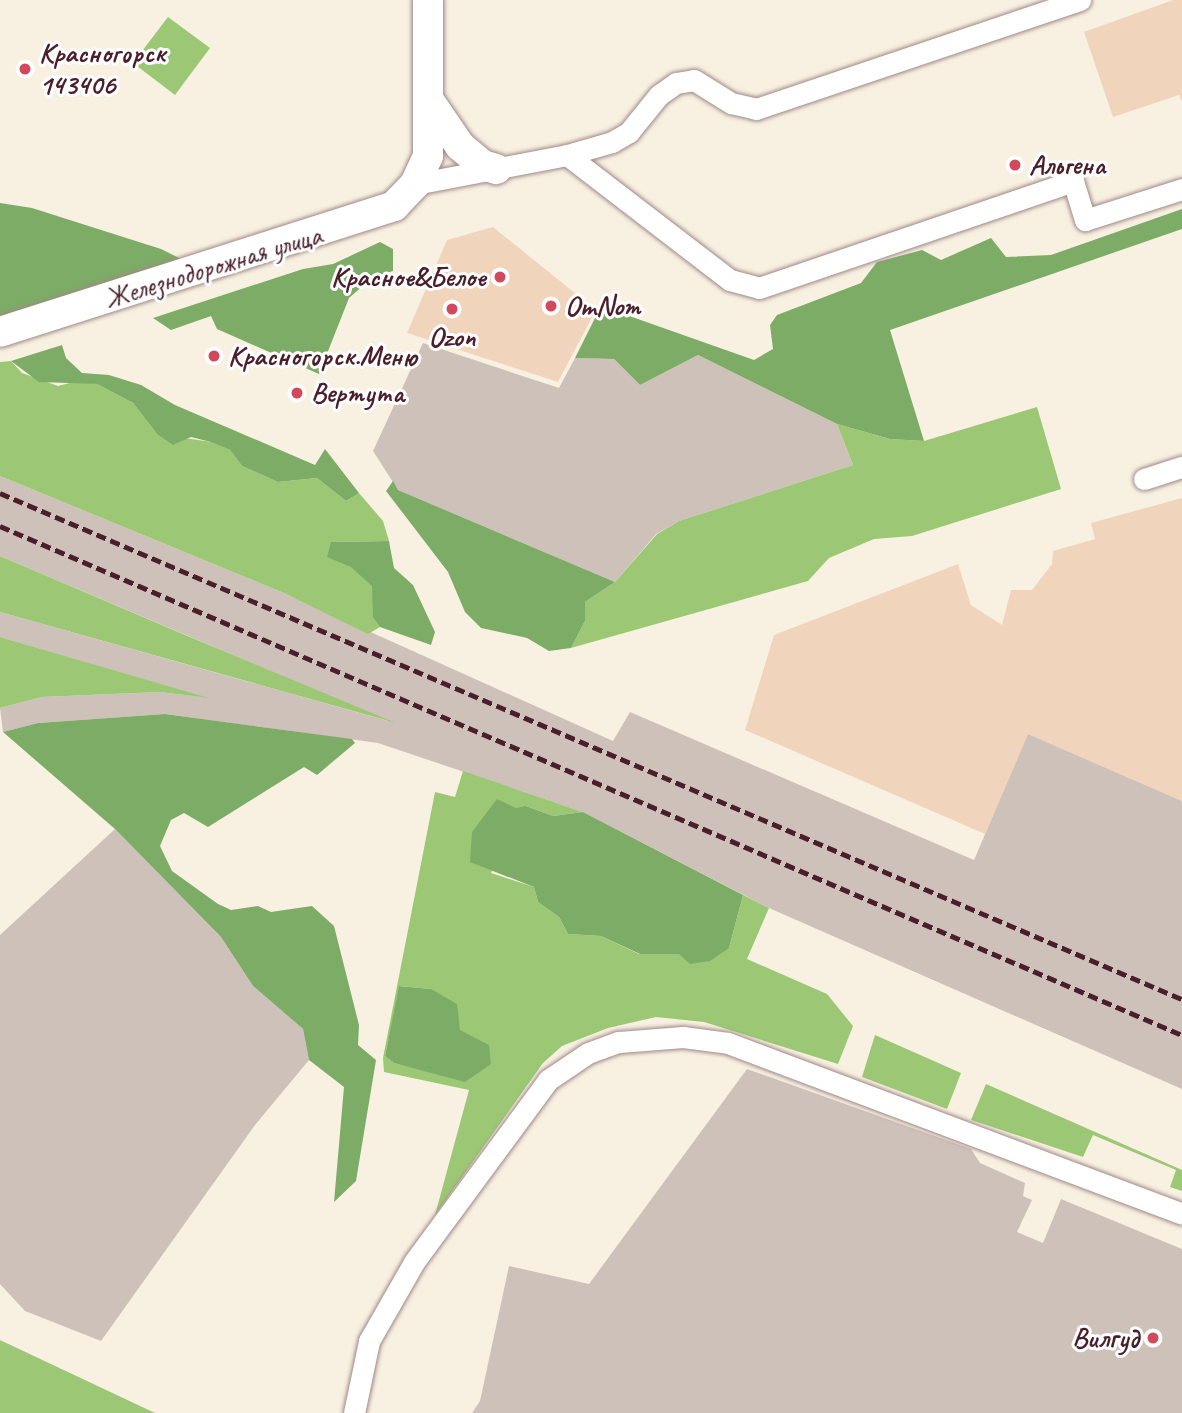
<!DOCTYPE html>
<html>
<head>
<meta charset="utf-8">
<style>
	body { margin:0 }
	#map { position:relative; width:1182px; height:1413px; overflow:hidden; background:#f8f1e2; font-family:Caveat,sans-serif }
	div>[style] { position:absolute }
	.built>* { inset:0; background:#f0d5bc }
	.industrial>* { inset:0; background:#cec1b9 }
	.green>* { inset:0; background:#9cc875 }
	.forest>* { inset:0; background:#7dac66 }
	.roads { filter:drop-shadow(0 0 2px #a18886) drop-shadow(0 0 2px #a18886) }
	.street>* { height:21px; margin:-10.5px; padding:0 10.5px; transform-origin:10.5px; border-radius:10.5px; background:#fff }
	.secondary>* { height:30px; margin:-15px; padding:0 15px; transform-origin:15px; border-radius:15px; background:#fff }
	.rail>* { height:5px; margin-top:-2.5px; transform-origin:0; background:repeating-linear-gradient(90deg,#4a1f2b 0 10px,transparent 0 15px) }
	.dots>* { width:19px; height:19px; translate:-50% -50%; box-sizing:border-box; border:4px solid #fff; border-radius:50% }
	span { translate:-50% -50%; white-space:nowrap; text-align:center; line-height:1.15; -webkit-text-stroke:6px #fff; paint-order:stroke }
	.poi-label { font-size:28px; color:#4a1f2b; font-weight:700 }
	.left { translate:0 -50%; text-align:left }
	.right { translate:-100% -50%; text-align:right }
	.street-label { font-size:28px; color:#4a1f2b }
</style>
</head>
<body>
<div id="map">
	<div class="built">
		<div style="clip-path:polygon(1173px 0,1182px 0,1182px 102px,1179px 95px,1113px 117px,1084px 32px)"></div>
		<div style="clip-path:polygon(493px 227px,596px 310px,558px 382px,407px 333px,447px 240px)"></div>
		<div style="clip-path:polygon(1182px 498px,1182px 801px,1028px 734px,985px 834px,745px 730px,774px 635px,958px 564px,971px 605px,1002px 625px,1011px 590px,1032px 590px,1052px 564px,1053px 551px,1095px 539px,1091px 523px)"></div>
	</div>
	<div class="industrial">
		<div style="clip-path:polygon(423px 343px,559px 388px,575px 358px,614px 359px,640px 385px,698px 355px,837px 424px,853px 465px,679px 521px,656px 534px,615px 582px,398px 490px,373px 451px)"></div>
		<div style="clip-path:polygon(0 476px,284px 593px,613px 741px,630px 712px,974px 860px,1028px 734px,1182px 801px,1182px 1089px,769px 908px,583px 812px,378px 743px,165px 714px,38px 723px,3px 732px,0 708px,42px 697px,160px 692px,203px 697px,0 637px,0 612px,388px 721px,0 556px)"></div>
		<div style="clip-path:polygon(115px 829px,221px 937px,253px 986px,303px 1029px,309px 1060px,255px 1125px,101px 1341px,25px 1311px,0 1284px,0 935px)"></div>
		<div style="clip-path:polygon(747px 1069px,971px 1149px,980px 1163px,1025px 1183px,1023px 1196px,1032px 1200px,1017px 1232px,1043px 1243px,1061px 1199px,1182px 1249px,1182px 1413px,472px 1413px,480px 1401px,509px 1266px,589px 1284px)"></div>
	</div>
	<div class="green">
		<div style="clip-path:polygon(168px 17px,210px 48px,175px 95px,133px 63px)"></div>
		<div style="clip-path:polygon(11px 361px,22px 373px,58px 386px,77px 381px,97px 384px,133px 403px,157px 434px,212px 442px,230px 450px,242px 466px,278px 482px,317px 478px,346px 501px,359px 493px,383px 521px,389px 541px,332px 542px,373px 586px,373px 618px,380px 627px,368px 634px,284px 593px,0 476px,0 362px)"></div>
		<div style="clip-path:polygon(1037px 407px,1061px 489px,912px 536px,874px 539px,829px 558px,808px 581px,571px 648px,585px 621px,585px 602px,615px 582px,657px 534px,679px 521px,853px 465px,837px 424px,890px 439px,924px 441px)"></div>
		<div style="clip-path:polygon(0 556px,190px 637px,396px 723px,0 612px)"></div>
		<div style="clip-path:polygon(0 637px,209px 698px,160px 692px,42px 697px,0 708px)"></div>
		<div style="clip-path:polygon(evenodd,463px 771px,583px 812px,553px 816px,526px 806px,491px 873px,534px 887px,538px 902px,559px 917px,568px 934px,601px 936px,639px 954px,729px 948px,743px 895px,769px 908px,747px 959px,827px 994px,853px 1026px,838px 1064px,704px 1022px,656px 1017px,608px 1028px,562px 1046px,543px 1063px,435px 1215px,469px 1090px,384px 1072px,383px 1058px,435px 792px,455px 797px,463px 771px,400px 986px,431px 989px,460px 1030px,427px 1071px,394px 1063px,385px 1056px,400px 986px)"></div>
		<div style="clip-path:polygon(875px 1035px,961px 1073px,947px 1109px,862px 1077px)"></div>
		<div style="clip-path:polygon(986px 1084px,1182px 1170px,1182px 1191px,1170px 1187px,1176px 1170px,1093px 1135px,1083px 1157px,971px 1120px)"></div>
		<div style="clip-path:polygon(0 1340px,155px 1413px,0 1413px)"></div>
	</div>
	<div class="forest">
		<div style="clip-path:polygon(0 203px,32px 208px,161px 249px,181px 259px,0 317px)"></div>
		<div style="clip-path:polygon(1182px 209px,1182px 229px,890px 330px,924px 441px,890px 439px,837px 424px,698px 355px,640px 385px,614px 359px,575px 358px,601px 306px,754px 360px,773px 349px,770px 325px,777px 315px,861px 283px,877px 262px,922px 250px,941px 260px,991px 238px,1006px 257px,1051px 255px)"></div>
		<div style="clip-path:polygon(380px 242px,393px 249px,393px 271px,373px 277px,349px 298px,319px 374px,217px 329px,211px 316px,171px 330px,153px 318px,303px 269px,333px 264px)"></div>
		<div style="clip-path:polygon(62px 345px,66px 358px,82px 373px,109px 375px,141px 385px,175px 405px,315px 465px,325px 449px,359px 493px,346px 501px,317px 478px,278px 482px,242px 466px,230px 450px,211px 442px,191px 437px,173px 445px,157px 434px,133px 403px,97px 384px,39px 382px,11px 361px)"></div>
		<div style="clip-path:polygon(393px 481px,398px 490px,615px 582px,585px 602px,585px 621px,571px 648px,549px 651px,527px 638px,481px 628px,465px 612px,448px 572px,386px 491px)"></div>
		<div style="clip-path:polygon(389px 541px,394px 568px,413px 585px,435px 632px,431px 645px,380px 627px,373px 618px,372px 586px,351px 567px,327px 557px,331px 542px)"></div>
		<div style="clip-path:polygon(165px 714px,352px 739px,355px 743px,317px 775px,304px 767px,208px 827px,184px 813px,171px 820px,160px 846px,172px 871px,218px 904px,231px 910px,258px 906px,271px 912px,312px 906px,334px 926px,359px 1025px,358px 1045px,376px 1060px,356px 1181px,334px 1202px,344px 1087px,309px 1060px,303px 1029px,253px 986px,221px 937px,115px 829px,3px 732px,38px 723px)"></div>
		<div style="clip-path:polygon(497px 799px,516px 808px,526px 806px,553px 816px,583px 812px,743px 895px,729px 948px,710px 961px,690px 964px,679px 954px,640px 954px,601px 936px,568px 934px,559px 917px,538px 902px,534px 887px,470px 862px,472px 832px)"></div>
		<div style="clip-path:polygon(399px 986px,431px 989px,457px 1004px,460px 1030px,489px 1045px,491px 1064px,465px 1082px,394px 1063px,385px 1056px)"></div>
	</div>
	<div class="roads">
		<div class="street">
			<div style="left:567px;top:155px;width:205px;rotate:37.5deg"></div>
			<div style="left:730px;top:280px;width:30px;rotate:15deg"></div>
			<div style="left:759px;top:288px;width:332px;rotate:-18.8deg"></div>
			<div style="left:1073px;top:181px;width:41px;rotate:72.9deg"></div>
			<div style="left:1085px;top:220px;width:102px;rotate:-17.7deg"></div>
			<div style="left:415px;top:184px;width:155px;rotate:-10.8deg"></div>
			<div style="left:567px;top:155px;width:47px;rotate:-16.1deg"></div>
			<div style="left:612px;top:142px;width:20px;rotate:-30deg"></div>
			<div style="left:629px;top:132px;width:48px;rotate:-51deg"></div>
			<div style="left:659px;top:95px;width:21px;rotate:-35deg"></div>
			<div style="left:676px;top:83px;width:18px;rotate:-9deg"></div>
			<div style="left:694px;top:80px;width:44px;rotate:31.9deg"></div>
			<div style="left:731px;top:103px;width:26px;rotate:13deg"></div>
			<div style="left:756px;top:109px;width:342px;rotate:-18.6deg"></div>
			<div style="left:1144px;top:479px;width:40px;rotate:-18deg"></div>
			<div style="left:354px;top:1413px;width:74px;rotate:-78.2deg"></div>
			<div style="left:369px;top:1341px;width:91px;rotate:-60.3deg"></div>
			<div style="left:414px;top:1262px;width:226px;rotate:-53.6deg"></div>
			<div style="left:548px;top:1080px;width:48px;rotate:-34deg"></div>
			<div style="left:588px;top:1053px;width:33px;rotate:-20deg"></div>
			<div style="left:619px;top:1042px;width:64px;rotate:-4.5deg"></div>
			<div style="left:683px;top:1037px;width:45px;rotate:7.6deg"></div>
			<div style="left:728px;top:1043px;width:485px;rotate:20.6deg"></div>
		</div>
		<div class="secondary">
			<div style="left:430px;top:102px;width:53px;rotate:55.7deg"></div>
			<div style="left:460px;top:146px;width:30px;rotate:40deg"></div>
			<div style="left:483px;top:165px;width:14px;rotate:17deg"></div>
			<div style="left:0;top:332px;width:414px;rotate:-17.7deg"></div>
			<div style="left:394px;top:206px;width:30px;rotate:-46deg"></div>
			<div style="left:415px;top:184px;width:31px;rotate:-65deg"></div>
			<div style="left:428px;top:156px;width:156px;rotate:-90deg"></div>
		</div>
	</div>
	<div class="rail">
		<div style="left:0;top:493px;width:1286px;rotate:23.18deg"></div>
		<div style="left:0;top:526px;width:1287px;rotate:23.3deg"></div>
	</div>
	<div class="dots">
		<div style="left:25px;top:69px;background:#d1495b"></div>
		<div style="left:1015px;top:165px;background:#d1495b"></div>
		<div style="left:500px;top:277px;background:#d1495b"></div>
		<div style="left:551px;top:306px;background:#d1495b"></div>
		<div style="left:452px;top:309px;background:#d1495b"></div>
		<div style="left:214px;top:356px;background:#d1495b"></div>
		<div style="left:297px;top:393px;background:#d1495b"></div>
		<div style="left:1153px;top:1338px;background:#d1495b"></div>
	</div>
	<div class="poi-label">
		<span class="left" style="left:39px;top:69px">Красногорск<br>143406</span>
		<span class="left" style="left:1029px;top:165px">Альгена</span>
		<span class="right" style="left:486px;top:277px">Красное&amp;Белое</span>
		<span class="left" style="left:565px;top:306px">OmNom</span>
		<span style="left:452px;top:337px">Ozon</span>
		<span class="left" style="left:228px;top:356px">Красногорск.Меню</span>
		<span class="left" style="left:311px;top:393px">Вертута</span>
		<span class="right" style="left:1139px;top:1338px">Вилгуд</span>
	</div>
	<div class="street-label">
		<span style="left:213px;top:267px;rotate:-17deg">Железнодорожная улица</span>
	</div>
</div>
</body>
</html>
